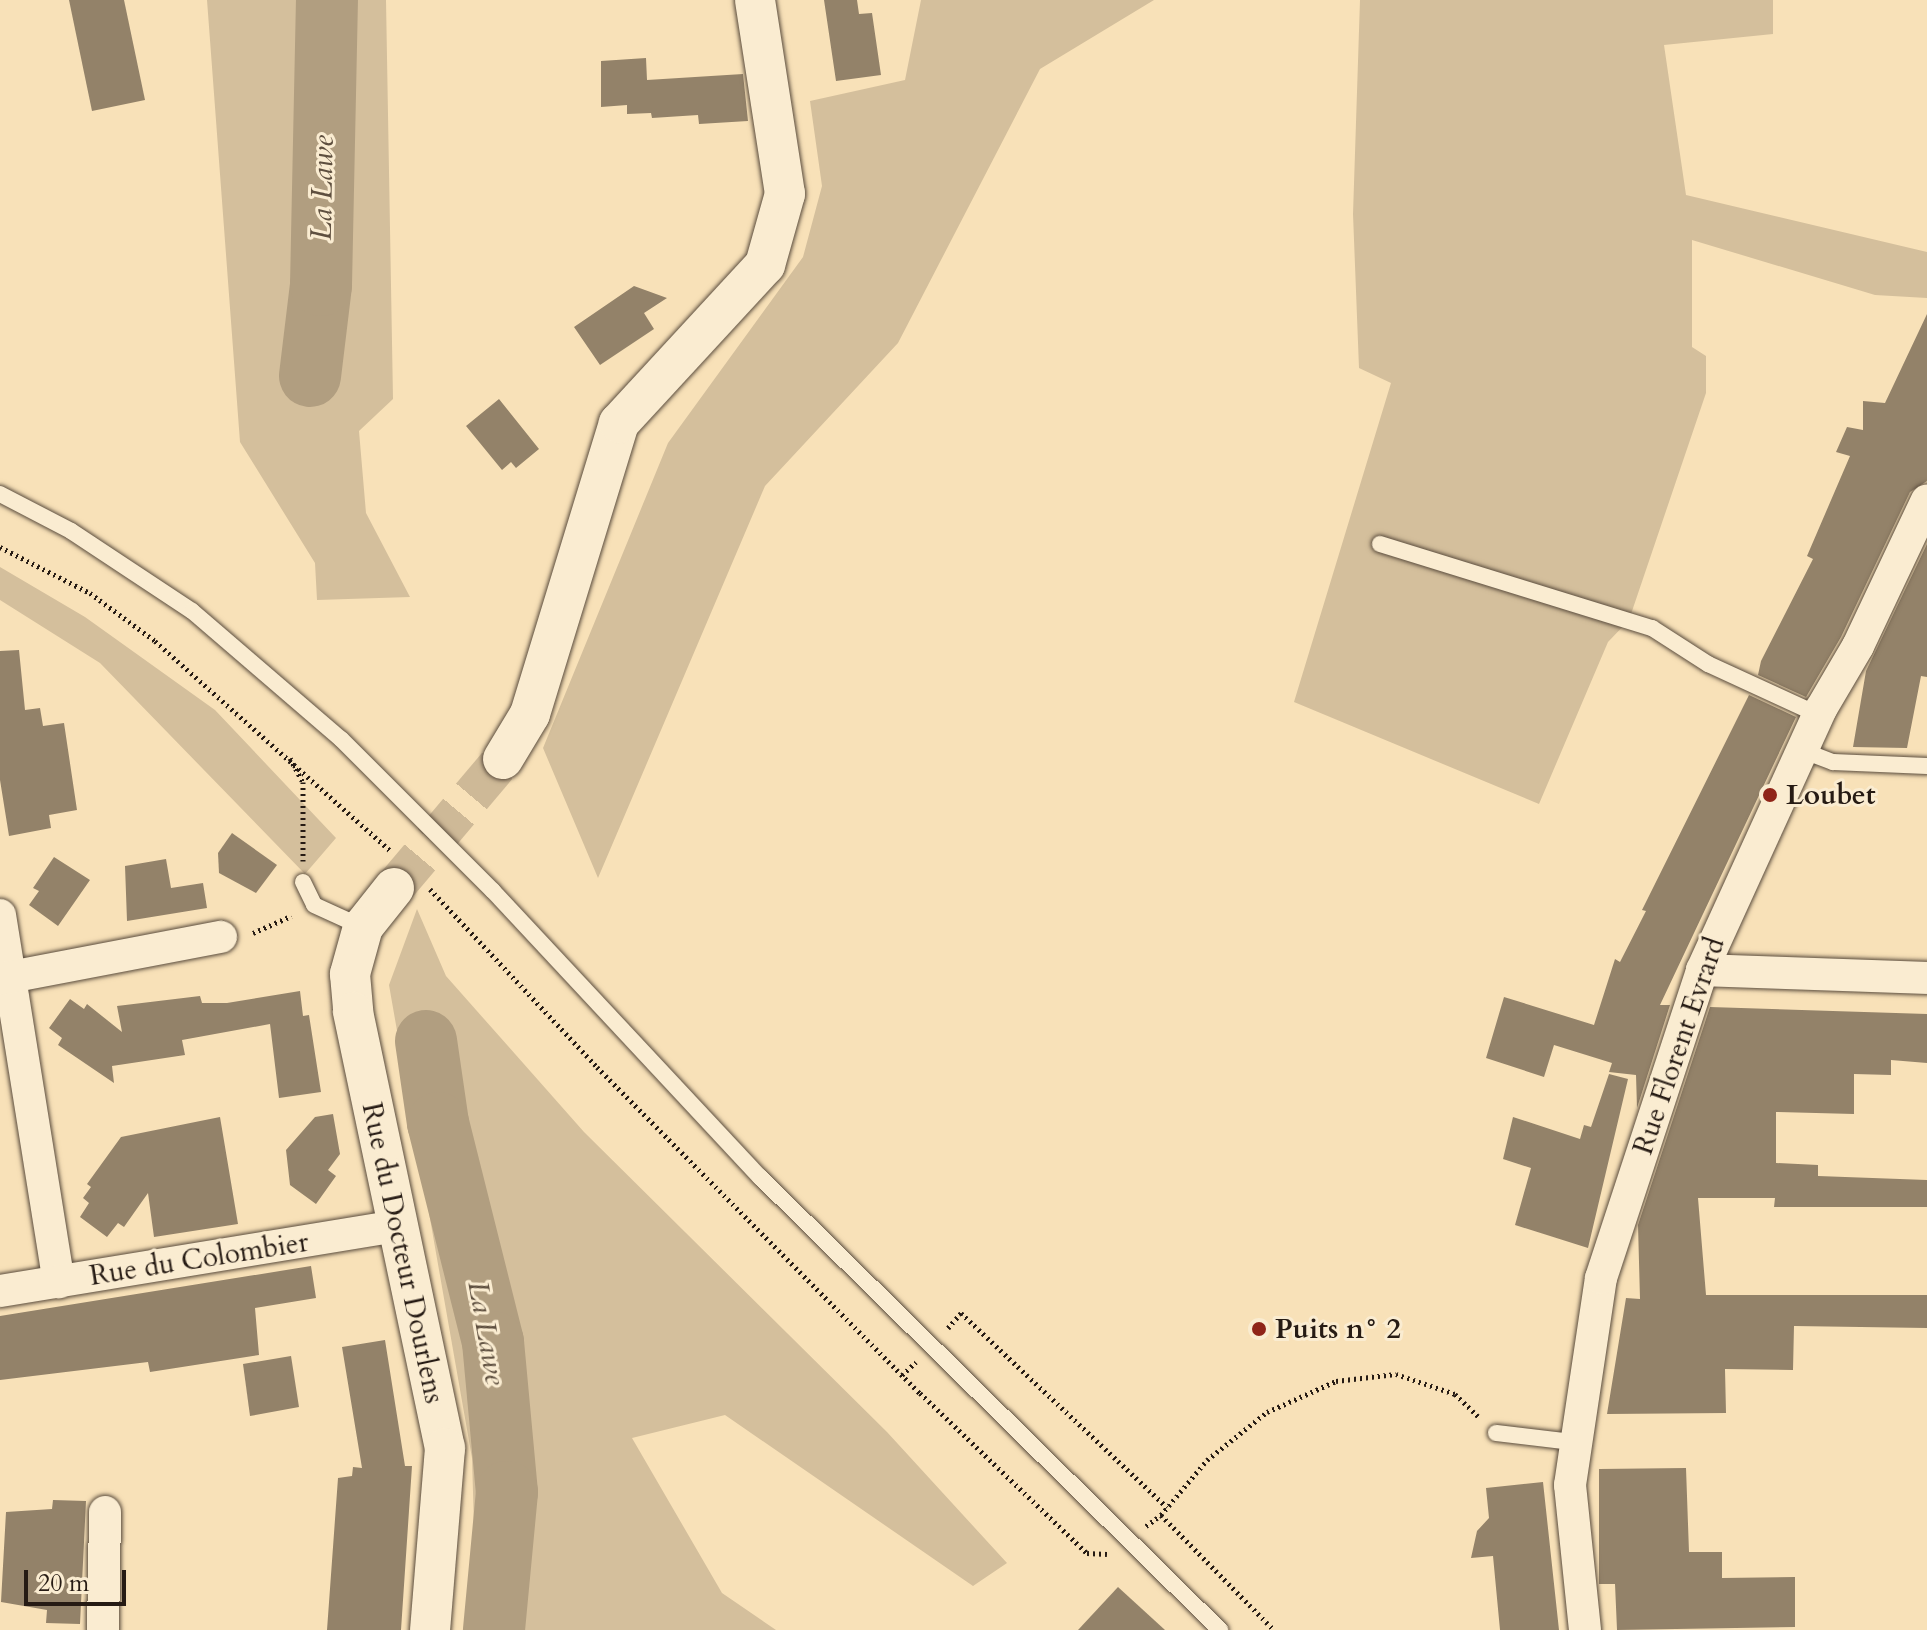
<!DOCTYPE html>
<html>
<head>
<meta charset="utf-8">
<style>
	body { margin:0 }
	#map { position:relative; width:1927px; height:1630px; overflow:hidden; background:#f8e1b8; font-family:Cardo,serif }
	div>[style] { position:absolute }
	.green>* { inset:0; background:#d4bf9c }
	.river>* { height:62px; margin:-31px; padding:0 31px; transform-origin:31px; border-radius:31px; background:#b19e80 }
	.building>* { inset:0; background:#938269 }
	.tertiary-tunnel>* { height:40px; margin-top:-20px; transform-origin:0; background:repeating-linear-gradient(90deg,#ceb997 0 40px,transparent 0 60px) }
	.path>* { height:5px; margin-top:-2.5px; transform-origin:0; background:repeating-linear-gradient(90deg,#261b14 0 2px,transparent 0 6px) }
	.roads { filter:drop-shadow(0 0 2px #5a4c3d) drop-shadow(0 0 2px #5a4c3d) }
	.service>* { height:16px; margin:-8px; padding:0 8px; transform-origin:8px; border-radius:8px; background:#faecd1 }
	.minor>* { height:32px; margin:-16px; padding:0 16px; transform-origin:16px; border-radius:16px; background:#faecd1 }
	.tertiary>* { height:40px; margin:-20px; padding:0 20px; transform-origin:20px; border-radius:20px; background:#faecd1 }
	.dots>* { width:22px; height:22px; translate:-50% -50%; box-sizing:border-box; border:4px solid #faecd1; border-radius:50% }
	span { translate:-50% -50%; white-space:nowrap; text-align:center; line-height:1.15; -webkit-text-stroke:6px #faecd1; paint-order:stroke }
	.poi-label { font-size:28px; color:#261b14; font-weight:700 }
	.left { translate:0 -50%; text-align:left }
	.street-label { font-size:28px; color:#261b14 }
	.water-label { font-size:30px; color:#5e4f3f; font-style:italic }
	.scale { position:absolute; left:24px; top:1570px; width:102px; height:36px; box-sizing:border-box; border:4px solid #261b14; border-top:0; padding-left:10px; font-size:24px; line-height:28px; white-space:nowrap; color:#261b14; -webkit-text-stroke:6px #faecd1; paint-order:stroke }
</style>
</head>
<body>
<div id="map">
	<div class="green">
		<div style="clip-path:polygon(207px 0,386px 0,393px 399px,359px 431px,366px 513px,410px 597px,317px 600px,315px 563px,240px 442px)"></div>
		<div style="clip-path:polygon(921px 0,1154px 0,1040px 69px,898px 343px,765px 486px,598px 878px,543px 748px,668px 443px,803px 257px,822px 186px,810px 101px,905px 80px)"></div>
		<div style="clip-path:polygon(1360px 0,1773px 0,1773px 34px,1664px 45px,1686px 195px,1927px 252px,1927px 298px,1875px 295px,1692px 240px,1692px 347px,1706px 356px,1706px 393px,1629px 620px,1608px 642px,1539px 804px,1294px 702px,1391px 383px,1359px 368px,1353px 214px)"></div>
		<div style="clip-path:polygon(0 567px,85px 617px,215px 710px,336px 838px,305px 874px,100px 663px,0 600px)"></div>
		<div style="clip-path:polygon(417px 909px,446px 976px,584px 1132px,887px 1432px,1007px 1563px,973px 1586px,725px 1415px,632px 1438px,722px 1593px,776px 1630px,477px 1630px,472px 1458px,389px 985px)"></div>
	</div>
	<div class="river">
		<div style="left:310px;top:376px;width:92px;rotate:-83.1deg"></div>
		<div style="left:321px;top:285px;width:285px;rotate:-88.8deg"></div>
		<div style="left:426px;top:1041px;width:83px;rotate:81.7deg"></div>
		<div style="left:438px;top:1123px;width:226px;rotate:75.9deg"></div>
		<div style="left:493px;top:1342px;width:151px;rotate:84.7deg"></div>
		<div style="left:507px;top:1492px;width:139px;rotate:95.4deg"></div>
	</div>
	<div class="building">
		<div style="clip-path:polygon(69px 0,124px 0,145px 100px,92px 111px)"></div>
		<div style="clip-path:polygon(824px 0,857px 0,859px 14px,872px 13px,881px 75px,836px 81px)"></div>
		<div style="clip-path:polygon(646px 58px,647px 80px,743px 74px,748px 121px,699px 124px,698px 115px,652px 118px,651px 113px,627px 114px,627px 105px,601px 107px,601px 61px)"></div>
		<div style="clip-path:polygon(634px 286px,667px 298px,644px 313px,654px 329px,600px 365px,574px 327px)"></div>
		<div style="clip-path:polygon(1927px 314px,1927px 481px,1910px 492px,1841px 637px,1806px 697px,1758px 675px,1761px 661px,1813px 559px,1807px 556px,1850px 456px,1836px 452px,1847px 427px,1863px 430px,1863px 401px,1885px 403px)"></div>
		<div style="clip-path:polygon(499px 399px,539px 449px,516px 468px,511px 462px,502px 470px,466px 426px)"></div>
		<div style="clip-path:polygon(1927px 544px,1927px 677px,1921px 676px,1907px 748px,1853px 747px,1866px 671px)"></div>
		<div style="clip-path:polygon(19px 650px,25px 710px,40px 708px,43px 726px,64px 723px,77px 810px,49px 815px,51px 828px,9px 836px,0 780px,0 651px)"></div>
		<div style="clip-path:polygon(1749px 695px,1796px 717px,1660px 1005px,1670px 1005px,1637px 1108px,1636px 1075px,1609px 1072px,1612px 1063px,1554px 1045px,1544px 1077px,1486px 1058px,1504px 997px,1594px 1025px,1615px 959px,1620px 962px,1646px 911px,1642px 910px)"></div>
		<div style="clip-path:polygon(232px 833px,277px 865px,256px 893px,219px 873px,218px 853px)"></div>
		<div style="clip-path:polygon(54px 857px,90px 880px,58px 926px,29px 905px,39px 891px,33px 888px)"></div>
		<div style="clip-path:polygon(166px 859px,171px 888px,203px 883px,207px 908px,127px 921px,125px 866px)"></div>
		<div style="clip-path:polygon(300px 991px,303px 1016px,309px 1015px,321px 1092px,279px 1098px,270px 1024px,182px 1040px,185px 1055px,112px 1066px,114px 1083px,58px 1045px,62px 1038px,49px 1028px,70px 999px,84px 1009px,87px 1004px,122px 1032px,117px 1006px,200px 996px,202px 1003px,227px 1003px)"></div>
		<div style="clip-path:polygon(1710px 1007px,1927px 1014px,1927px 1063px,1891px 1060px,1891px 1075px,1854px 1074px,1854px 1114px,1776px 1112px,1776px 1163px,1818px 1165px,1818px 1176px,1927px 1180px,1927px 1207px,1774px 1207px,1775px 1198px,1698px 1198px,1706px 1295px,1927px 1295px,1927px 1328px,1794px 1326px,1793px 1370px,1725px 1369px,1726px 1413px,1607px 1414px,1626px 1298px,1640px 1299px,1638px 1225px)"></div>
		<div style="clip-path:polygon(1609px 1074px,1628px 1079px,1588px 1248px,1515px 1225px,1531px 1168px,1503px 1159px,1513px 1117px,1580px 1139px,1584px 1125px,1591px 1127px)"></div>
		<div style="clip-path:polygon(333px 1114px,340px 1154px,328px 1170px,336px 1176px,316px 1204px,290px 1185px,286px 1150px,315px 1117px)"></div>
		<div style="clip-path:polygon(220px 1117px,238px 1224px,154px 1237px,148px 1193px,124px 1227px,118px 1223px,107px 1237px,80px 1217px,89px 1203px,83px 1198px,91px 1187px,87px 1184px,121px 1137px)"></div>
		<div style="clip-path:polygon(311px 1266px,316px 1298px,255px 1308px,259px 1355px,150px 1372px,148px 1362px,0 1380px,0 1316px)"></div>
		<div style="clip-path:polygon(385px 1340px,405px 1466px,412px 1466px,401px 1630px,327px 1630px,338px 1478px,352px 1476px,353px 1467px,362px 1468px,342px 1347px)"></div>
		<div style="clip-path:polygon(291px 1356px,299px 1407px,250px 1416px,243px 1364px)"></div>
		<div style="clip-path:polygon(1686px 1468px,1689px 1552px,1722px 1552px,1722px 1578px,1795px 1577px,1795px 1627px,1617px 1630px,1615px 1584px,1599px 1584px,1599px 1469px)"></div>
		<div style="clip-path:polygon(1543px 1482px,1559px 1630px,1500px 1630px,1493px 1556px,1471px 1558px,1477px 1531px,1489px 1518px,1486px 1488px)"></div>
		<div style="clip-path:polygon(53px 1500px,86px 1501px,80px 1624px,46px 1623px,47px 1610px,1px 1602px,6px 1512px,52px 1509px)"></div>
		<div style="clip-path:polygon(1118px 1587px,1165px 1630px,1078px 1630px)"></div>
	</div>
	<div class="tertiary-tunnel">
		<div style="left:394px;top:888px;width:169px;rotate:-49.8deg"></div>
	</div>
	<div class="path">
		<div style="left:0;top:547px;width:101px;rotate:27.1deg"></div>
		<div style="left:90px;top:593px;width:81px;rotate:36.4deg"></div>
		<div style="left:155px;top:641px;width:317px;rotate:41.7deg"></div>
		<div style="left:290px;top:758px;width:27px;rotate:62deg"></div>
		<div style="left:303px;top:782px;width:79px;rotate:90deg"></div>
		<div style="left:430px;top:889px;width:244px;rotate:46.8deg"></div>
		<div style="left:597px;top:1067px;width:459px;rotate:45.3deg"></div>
		<div style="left:920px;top:1393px;width:231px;rotate:43.8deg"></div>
		<div style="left:1087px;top:1553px;width:20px;rotate:3deg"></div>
		<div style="left:253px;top:933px;width:42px;rotate:-24.1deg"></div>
		<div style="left:948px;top:1328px;width:20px;rotate:-49deg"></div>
		<div style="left:961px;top:1313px;width:283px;rotate:43.3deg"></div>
		<div style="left:902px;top:1375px;width:19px;rotate:-43deg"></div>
		<div style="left:1161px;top:1515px;width:72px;rotate:-50.1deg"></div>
		<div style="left:1207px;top:1460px;width:77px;rotate:-38.7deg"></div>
		<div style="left:1267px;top:1412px;width:76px;rotate:-24.2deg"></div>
		<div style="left:1336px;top:1381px;width:60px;rotate:-6.7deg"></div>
		<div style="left:1396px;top:1374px;width:62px;rotate:18.7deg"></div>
		<div style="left:1455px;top:1394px;width:32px;rotate:44deg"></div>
		<div style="left:1146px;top:1526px;width:19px;rotate:-36deg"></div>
		<div style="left:1161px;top:1515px;width:161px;rotate:45.5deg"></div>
	</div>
	<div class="roads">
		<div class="service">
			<div style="left:0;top:494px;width:80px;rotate:27.5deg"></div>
			<div style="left:71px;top:531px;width:145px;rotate:33.5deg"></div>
			<div style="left:192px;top:611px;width:196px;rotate:40.7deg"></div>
			<div style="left:341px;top:739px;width:215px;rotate:45deg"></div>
			<div style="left:493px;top:891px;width:391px;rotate:47deg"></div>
			<div style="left:760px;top:1177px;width:646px;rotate:44.56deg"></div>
			<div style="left:1380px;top:544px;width:285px;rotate:17.2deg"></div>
			<div style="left:1652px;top:628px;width:67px;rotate:32.7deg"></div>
			<div style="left:1708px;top:664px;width:108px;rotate:24.7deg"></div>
			<div style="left:1806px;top:709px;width:15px"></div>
			<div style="left:1804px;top:751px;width:31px;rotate:21deg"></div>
			<div style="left:1833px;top:762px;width:94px;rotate:2.4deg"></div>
			<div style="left:303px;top:882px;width:25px;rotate:64deg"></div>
			<div style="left:314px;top:905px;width:53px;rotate:24.6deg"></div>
			<div style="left:1496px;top:1433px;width:77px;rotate:6.8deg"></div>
		</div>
		<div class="minor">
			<div style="left:0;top:915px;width:372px;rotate:80.9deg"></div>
			<div style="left:1702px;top:970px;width:225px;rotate:2deg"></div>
			<div style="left:0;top:979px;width:225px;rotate:-10.8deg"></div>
			<div style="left:0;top:1291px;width:403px;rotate:-9.3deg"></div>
			<div style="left:103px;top:1630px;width:118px;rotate:-89deg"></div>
			<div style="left:1585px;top:1630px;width:146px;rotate:-95.9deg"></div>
			<div style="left:1570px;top:1485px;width:209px;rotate:-81.5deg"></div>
			<div style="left:1601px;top:1278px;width:324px;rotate:-71.8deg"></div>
			<div style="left:1702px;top:970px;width:287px;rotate:-65.5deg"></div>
			<div style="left:1821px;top:709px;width:73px;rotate:-59.6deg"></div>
			<div style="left:1858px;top:646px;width:161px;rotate:-64.7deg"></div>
		</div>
		<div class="tertiary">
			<div style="left:503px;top:759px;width:52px;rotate:-59deg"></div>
			<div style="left:530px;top:714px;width:304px;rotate:-73deg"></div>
			<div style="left:619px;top:423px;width:215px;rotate:-47.3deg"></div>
			<div style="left:765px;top:265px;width:74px;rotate:-74.3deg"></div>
			<div style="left:785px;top:194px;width:196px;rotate:-98.8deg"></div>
			<div style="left:394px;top:888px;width:50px;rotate:128.5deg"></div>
			<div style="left:363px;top:927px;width:49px;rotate:105.5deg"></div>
			<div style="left:350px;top:974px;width:38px;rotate:85deg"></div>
			<div style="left:353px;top:1012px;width:446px;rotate:78.1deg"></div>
			<div style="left:445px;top:1448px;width:183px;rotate:94.7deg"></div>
		</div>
	</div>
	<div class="dots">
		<div style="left:1770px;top:795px;background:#8f2418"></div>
		<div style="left:1259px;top:1329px;background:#8f2418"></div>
	</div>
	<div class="poi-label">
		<span class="left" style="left:1786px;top:795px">Loubet</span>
		<span class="left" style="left:1275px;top:1329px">Puits n° 2</span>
	</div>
	<div class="street-label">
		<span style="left:1679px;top:1046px;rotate:-71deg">Rue Florent Evrard</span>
		<span style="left:403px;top:1253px;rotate:78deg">Rue du Docteur Dourlens</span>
		<span style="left:199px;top:1259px;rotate:-9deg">Rue du Colombier</span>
	</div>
	<div class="water-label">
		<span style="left:323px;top:188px;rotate:-89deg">La Lawe</span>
		<span style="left:486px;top:1333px;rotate:80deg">La Lawe</span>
	</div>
	<div class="scale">20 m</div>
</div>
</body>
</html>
